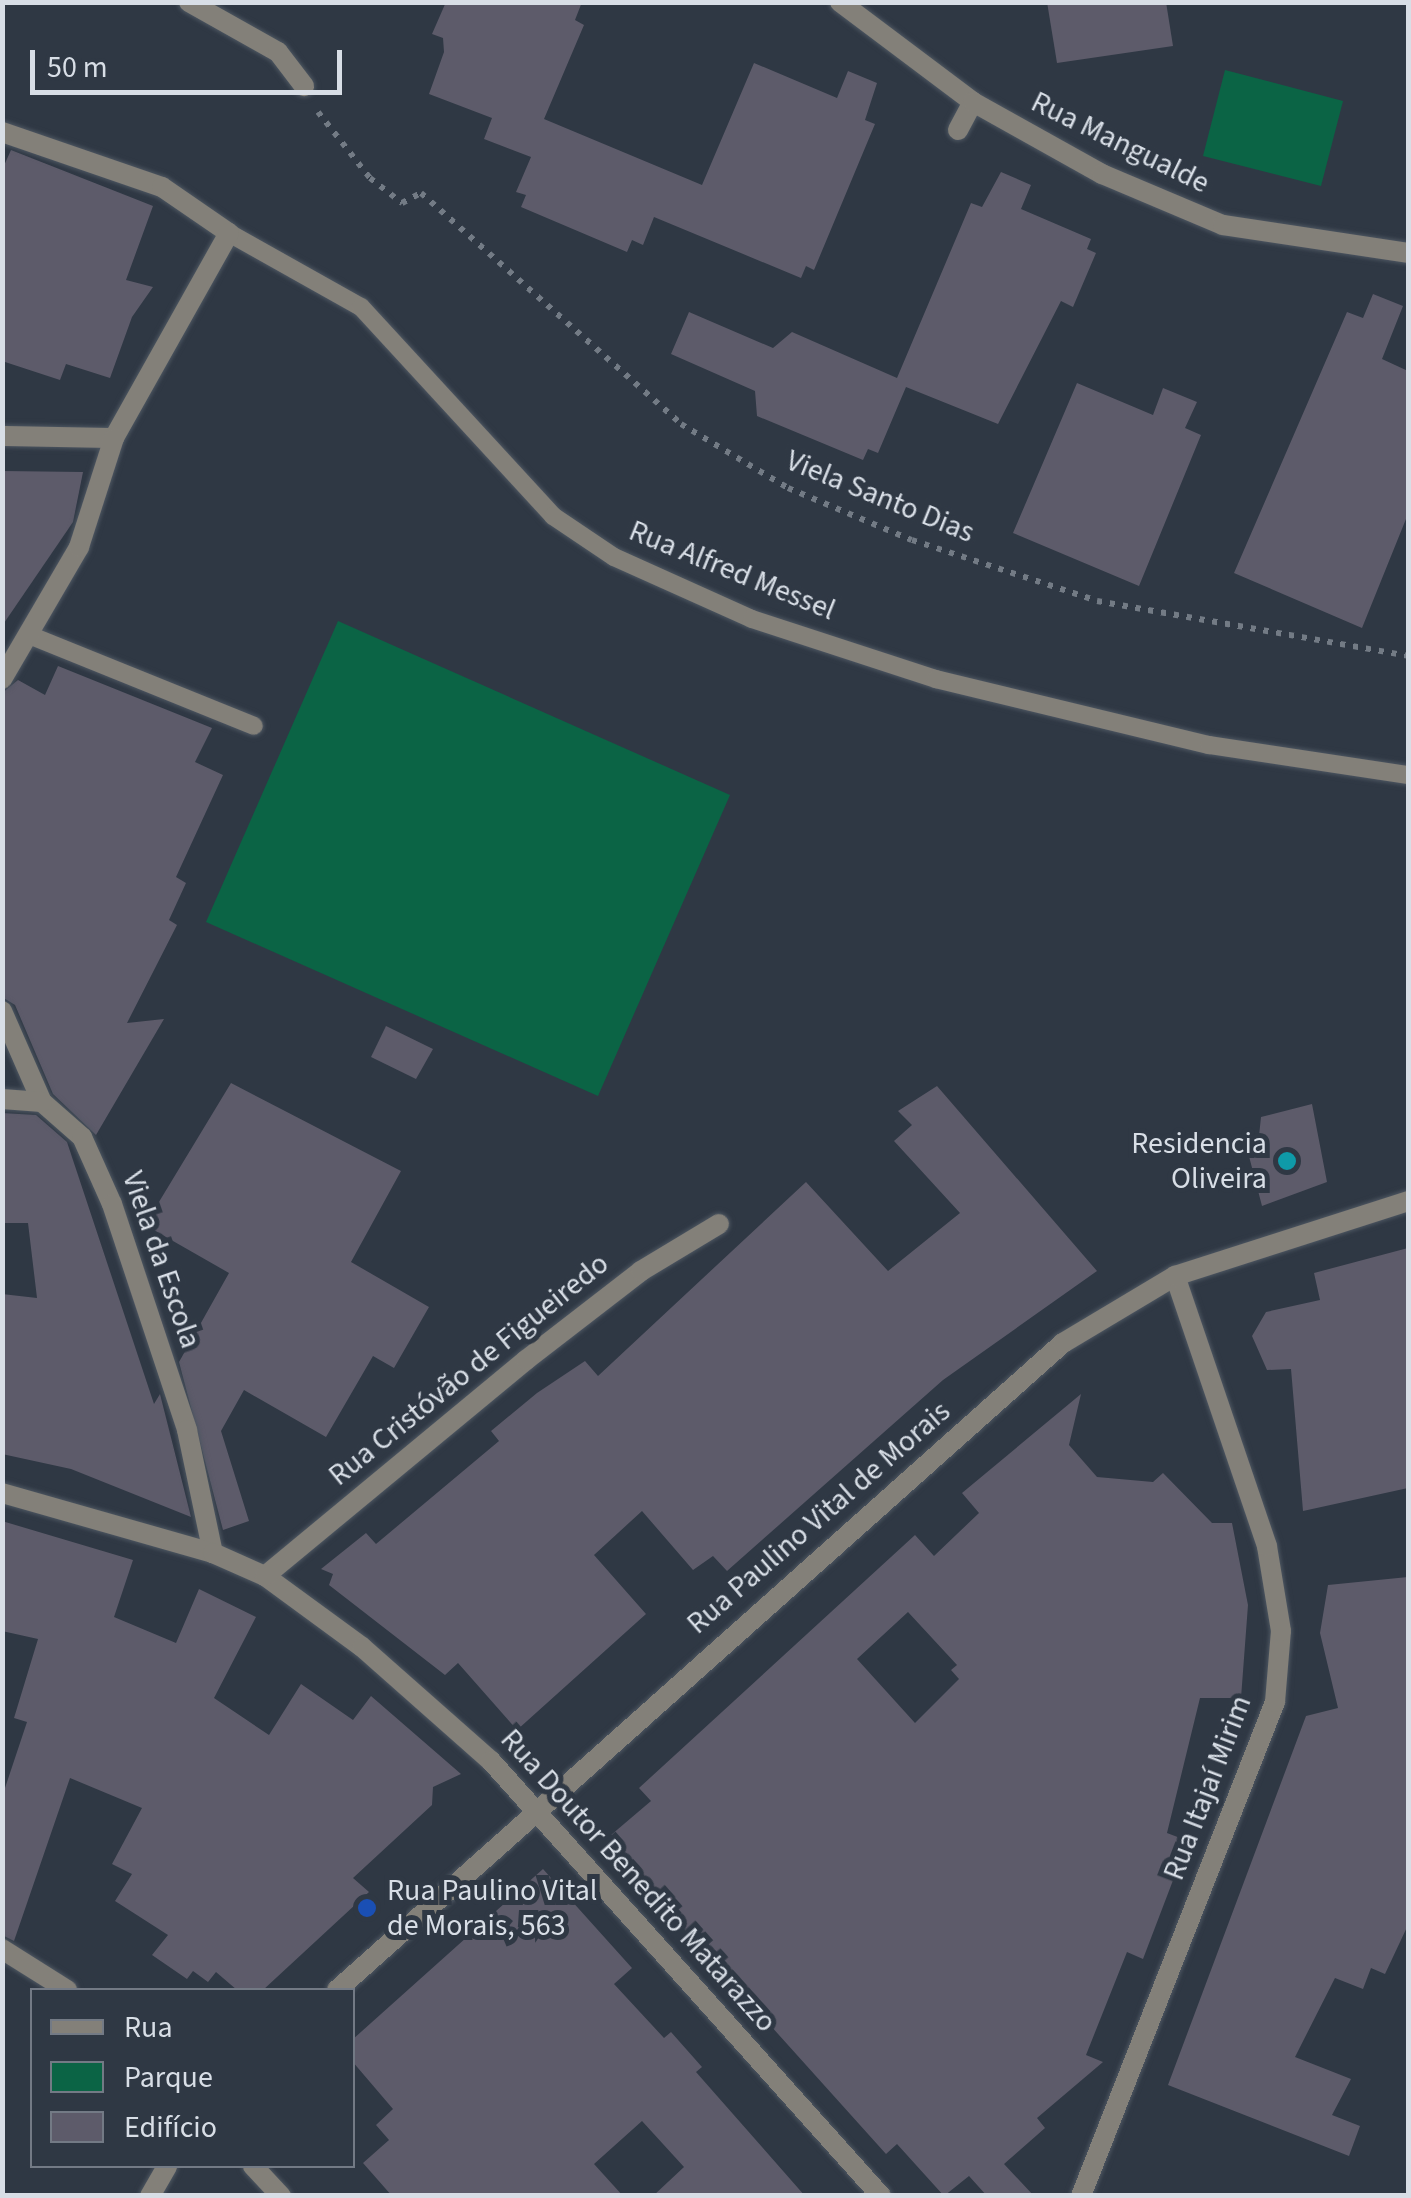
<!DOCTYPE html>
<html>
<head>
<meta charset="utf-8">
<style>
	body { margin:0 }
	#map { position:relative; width:1411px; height:2198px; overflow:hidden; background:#2f3844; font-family:"Source Sans 3",sans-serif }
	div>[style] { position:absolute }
	.green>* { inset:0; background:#0b6445 }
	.building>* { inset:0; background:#5d5b6a }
	.path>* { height:6px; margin-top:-3px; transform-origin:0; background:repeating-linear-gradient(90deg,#737b85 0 5px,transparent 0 13px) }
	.roads { filter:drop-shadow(0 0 2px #4d5661) drop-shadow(0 0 2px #4d5661) }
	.service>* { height:18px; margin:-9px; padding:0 9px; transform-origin:9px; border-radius:9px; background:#838079 }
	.minor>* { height:20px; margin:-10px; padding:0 10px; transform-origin:10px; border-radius:10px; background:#838079 }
	.tertiary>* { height:20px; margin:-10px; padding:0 10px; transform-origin:10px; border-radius:10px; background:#838079 }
	.dots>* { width:28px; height:28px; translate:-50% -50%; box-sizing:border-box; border:5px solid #2f3844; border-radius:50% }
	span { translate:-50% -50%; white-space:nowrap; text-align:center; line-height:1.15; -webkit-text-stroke:10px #2f3844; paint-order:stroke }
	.street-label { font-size:30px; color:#d8dee6 }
	.poi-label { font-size:30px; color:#d8dee6 }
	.right { translate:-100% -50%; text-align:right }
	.left { translate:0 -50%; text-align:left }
	.frame { position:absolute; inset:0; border:5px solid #d8dee6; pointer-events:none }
	.legend { position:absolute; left:30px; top:1988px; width:325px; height:180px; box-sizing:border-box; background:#2f3844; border:2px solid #737a85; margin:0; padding:12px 18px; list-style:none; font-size:30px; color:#d8dee6 }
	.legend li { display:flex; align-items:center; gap:20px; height:50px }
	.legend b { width:50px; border:2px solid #737a85 }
	.scale { position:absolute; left:30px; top:50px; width:312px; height:45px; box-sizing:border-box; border:5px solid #d8dee6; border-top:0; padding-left:12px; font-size:30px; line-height:35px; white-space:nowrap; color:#d8dee6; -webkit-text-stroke:8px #2f3844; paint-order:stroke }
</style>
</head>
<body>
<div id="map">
	<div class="green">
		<div style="clip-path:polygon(1225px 70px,1343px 101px,1321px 186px,1203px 156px)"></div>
		<div style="clip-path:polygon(338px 621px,730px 795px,598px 1096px,206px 922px)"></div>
	</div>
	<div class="building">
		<div style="clip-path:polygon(446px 2px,582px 2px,575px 20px,584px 25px,544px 119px,702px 185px,754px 63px,837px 98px,848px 71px,877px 83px,865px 120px,875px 124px,814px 270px,806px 266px,801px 278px,654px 217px,643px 245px,632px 240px,627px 252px,521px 207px,526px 195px,516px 192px,531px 157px,484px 139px,492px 118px,429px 94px,444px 52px,443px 38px,432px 34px)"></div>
		<div style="clip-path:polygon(1047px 2px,1166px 2px,1173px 46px,1057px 63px)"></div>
		<div style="clip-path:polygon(11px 150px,153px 206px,126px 280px,153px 287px,132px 317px,110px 378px,66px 364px,60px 380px,2px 361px,2px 170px)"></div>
		<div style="clip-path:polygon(1001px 172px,1031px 185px,1021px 209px,1091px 239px,1087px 249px,1096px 253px,1073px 307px,1061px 301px,998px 424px,906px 387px,878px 453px,868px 449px,863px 460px,757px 416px,755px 391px,671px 354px,689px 312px,773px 348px,792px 332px,897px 378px,971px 203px,982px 207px)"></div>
		<div style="clip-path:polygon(1373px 294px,1403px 306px,1382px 359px,1408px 371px,1408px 514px,1362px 628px,1234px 573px,1347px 312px,1363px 318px)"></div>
		<div style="clip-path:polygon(1077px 383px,1153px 415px,1163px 388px,1197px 402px,1185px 428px,1201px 435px,1139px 586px,1013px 533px)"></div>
		<div style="clip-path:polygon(2px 471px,83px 472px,73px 522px,2px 626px)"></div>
		<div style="clip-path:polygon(58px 666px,212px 728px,195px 762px,223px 775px,176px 877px,186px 883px,169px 920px,177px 925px,127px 1023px,164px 1019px,96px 1135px,53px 1094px,15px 1005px,2px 997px,2px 693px,18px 680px,45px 695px)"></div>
		<div style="clip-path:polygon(386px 1026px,433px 1049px,416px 1079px,371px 1057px)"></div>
		<div style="clip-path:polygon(231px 1083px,401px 1171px,351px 1262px,429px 1307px,394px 1368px,373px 1356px,326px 1437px,244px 1390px,221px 1431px,249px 1521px,223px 1530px,179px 1362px,229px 1273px,145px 1225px)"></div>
		<div style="clip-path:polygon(937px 1086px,1097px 1271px,943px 1380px,727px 1571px,713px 1556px,693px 1570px,642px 1511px,594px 1555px,646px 1614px,517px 1730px,458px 1663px,445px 1675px,329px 1585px,333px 1574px,321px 1569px,366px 1533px,376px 1544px,499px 1441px,491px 1431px,537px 1393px,585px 1361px,598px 1376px,806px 1182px,888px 1271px,960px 1213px,894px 1141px,912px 1125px,898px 1111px)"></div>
		<div style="clip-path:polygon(1312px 1104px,1327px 1182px,1262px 1206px,1245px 1141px,1259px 1136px,1261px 1117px)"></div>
		<div style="clip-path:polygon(2px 1113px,36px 1115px,67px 1142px,154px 1404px,160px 1394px,191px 1517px,71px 1469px,2px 1454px,2px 1294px,37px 1298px,28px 1223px,2px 1223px)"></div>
		<div style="clip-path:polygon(1408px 1248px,1408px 1488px,1303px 1511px,1291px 1369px,1267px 1370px,1252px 1336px,1266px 1312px,1320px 1300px,1314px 1273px)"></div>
		<div style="clip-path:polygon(evenodd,1081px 1394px,1069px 1445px,1097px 1477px,1153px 1482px,1163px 1473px,1212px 1523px,1232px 1523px,1248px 1605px,1241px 1698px,1200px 1698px,1167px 1833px,1188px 1841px,1143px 1959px,1127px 1952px,1086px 2055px,1103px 2062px,1037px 2118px,1045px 2128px,1004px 2164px,1034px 2196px,987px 2196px,969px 2176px,944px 2196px,897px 2144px,886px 2154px,609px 1846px,611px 1835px,651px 1801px,639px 1788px,915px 1535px,934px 1556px,979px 1513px,962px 1493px,1081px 1394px,908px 1612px,957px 1665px,951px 1670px,959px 1679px,915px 1723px,857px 1659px,908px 1612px)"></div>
		<div style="clip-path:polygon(2px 1521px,133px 1560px,114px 1617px,176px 1643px,199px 1589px,256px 1617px,214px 1698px,269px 1735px,301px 1684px,353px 1720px,371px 1696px,461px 1774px,433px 1787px,432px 1805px,353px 1878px,369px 1892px,263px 1990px,237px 1990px,216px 1972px,208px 1982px,193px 1971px,187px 1979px,152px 1955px,168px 1935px,115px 1901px,132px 1874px,112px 1864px,142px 1808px,70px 1778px,14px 1941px,2px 1935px,2px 1797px,27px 1722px,14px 1718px,38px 1639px,2px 1631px)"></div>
		<div style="clip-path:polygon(1408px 1577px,1408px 1925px,1385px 1974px,1371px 1968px,1363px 1989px,1335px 1978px,1295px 2057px,1351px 2079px,1332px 2115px,1360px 2126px,1349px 2156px,1168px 2085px,1306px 1716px,1338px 1708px,1320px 1633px,1328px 1585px)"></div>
		<div style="clip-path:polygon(543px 1869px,632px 1968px,614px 1984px,664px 2038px,671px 2032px,702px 2067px,696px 2072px,805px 2196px,653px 2196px,684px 2167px,642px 2121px,594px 2164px,623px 2196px,392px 2196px,363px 2163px,389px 2140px,376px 2125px,393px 2109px,352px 2061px,352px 2040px)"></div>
	</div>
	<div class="path">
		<div style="left:318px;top:112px;width:84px;rotate:51.8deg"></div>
		<div style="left:370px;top:178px;width:41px;rotate:38deg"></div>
		<div style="left:402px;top:203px;width:21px;rotate:-28deg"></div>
		<div style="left:421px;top:193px;width:348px;rotate:41.6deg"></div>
		<div style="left:681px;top:424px;width:125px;rotate:30.9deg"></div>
		<div style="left:788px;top:488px;width:134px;rotate:22.8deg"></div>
		<div style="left:912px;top:540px;width:195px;rotate:18.2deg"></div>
		<div style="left:1097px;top:601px;width:316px;rotate:10deg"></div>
	</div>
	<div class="roads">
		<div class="service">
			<div style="left:229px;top:233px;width:151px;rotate:29.3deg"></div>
			<div style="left:361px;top:307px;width:284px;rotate:47.4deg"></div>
			<div style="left:553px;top:516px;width:73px;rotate:33.9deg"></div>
			<div style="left:614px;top:557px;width:151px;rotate:24.2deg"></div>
			<div style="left:752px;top:619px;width:194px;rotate:18.1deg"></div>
			<div style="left:936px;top:679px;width:281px;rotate:13.6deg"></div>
			<div style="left:1209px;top:745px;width:201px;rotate:8.6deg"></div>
			<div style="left:34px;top:637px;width:237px;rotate:22deg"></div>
		</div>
		<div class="minor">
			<div style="left:189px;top:2px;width:102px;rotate:29.3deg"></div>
			<div style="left:278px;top:52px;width:43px;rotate:52.6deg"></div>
			<div style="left:958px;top:130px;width:32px;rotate:-62deg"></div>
			<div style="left:2px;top:132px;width:169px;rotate:19deg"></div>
			<div style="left:162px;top:187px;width:81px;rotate:34.5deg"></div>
			<div style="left:229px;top:233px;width:235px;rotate:119.3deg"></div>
			<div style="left:114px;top:438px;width:112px;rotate:-179deg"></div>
			<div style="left:2px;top:679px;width:153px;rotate:-59.7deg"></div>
			<div style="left:79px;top:547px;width:114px;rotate:-72.2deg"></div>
			<div style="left:2px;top:1011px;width:99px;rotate:66.3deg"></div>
			<div style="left:42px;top:1102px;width:53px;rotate:41.2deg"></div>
			<div style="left:82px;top:1137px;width:73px;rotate:65.9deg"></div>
			<div style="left:112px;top:1204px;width:238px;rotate:71.6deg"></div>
			<div style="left:187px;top:1430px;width:126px;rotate:78.1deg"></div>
			<div style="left:2px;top:1099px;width:40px;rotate:4.3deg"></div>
			<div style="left:2px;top:1493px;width:219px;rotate:15.9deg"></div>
			<div style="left:213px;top:1553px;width:57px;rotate:23.9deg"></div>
			<div style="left:265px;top:1576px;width:120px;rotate:36.2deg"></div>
			<div style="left:362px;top:1647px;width:172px;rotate:41.5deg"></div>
			<div style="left:491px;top:1761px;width:584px;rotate:48.12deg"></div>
			<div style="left:265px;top:1576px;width:339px;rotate:-39.6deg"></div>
			<div style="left:526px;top:1360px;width:145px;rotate:-37.7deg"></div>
			<div style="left:641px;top:1271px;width:91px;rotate:-31.1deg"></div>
			<div style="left:2px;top:1949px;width:77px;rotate:32.2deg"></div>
			<div style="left:253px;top:2166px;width:41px;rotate:47deg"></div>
			<div style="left:1081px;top:2196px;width:531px;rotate:-68.56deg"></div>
			<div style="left:1275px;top:1702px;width:71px;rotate:-85.2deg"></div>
			<div style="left:1281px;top:1631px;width:86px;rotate:-99.4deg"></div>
			<div style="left:1267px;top:1546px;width:285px;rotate:-108.8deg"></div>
		</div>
		<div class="tertiary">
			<div style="left:840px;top:2px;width:166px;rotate:36.9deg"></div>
			<div style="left:973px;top:102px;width:148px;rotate:29.2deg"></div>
			<div style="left:1102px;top:174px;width:131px;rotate:22.9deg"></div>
			<div style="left:1223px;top:225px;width:187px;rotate:8.6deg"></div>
			<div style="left:337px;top:1990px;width:972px;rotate:-41.71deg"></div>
			<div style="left:1063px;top:1343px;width:131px;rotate:-30.9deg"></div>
			<div style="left:1175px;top:1276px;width:245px;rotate:-17.8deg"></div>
			<div style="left:150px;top:2196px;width:34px;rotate:-60deg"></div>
		</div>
	</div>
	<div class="dots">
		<div style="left:1287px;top:1161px;background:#0f9aa8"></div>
		<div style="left:367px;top:1908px;background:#1a4fb4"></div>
	</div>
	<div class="street-label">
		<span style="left:1120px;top:143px;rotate:26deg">Rua Mangualde</span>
		<span style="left:880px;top:497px;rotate:22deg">Viela Santo Dias</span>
		<span style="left:732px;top:571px;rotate:22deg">Rua Alfred Messel</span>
		<span style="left:161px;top:1260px;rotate:71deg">Viela da Escola</span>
		<span style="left:469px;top:1370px;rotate:-39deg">Rua Cristóvão de Figueiredo</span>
		<span style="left:819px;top:1518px;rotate:-41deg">Rua Paulino Vital de Morais</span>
		<span style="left:1208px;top:1788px;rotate:-69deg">Rua Itajaí Mirim</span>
		<span style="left:638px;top:1881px;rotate:48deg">Rua Doutor Benedito Matarazzo</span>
	</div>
	<div class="poi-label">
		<span class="right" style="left:1267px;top:1161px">Residencia<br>Oliveira</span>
		<span class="left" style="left:387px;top:1908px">Rua Paulino Vital<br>de Morais, 563</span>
	</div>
	<div class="frame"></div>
	<ul class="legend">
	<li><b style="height:12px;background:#838079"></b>Rua</li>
	<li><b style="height:28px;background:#0b6445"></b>Parque</li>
	<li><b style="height:28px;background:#5d5b6a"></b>Edifício</li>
	</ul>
	<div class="scale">50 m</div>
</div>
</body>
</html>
